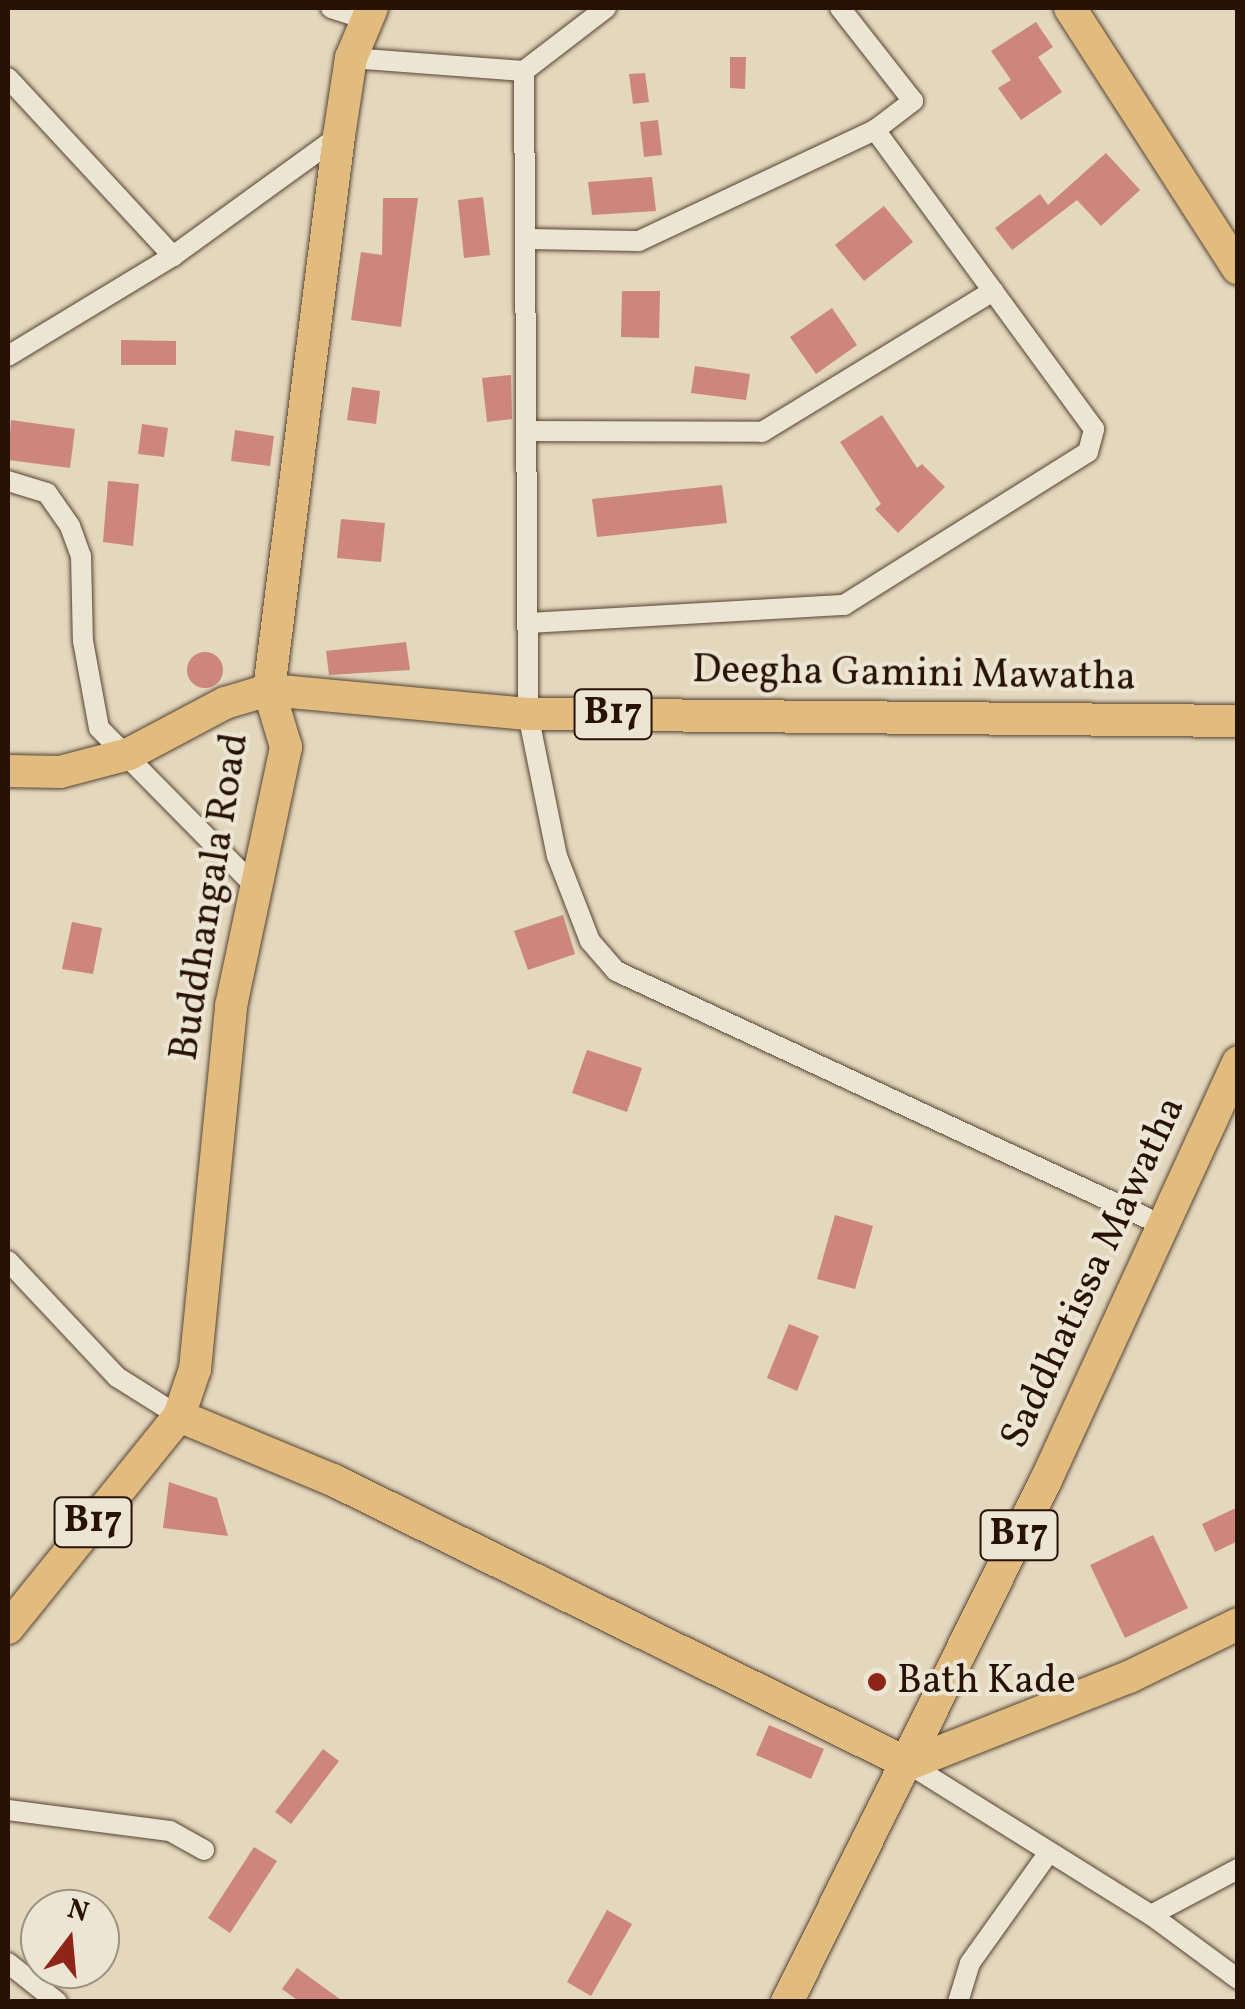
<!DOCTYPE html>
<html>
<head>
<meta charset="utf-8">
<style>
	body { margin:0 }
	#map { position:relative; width:1245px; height:2009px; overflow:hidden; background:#e3d7bd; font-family:Vollkorn,serif }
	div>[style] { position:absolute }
	.building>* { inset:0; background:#cd867b }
	.round { border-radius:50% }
	.roads { filter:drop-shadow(0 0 2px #574332) drop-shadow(0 0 2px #574332) }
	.street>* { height:20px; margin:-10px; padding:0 10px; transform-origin:10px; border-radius:10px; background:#ede5d4 }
	.primary>* { height:32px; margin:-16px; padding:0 16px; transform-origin:16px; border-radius:16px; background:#e2bc7e }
	.dots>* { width:28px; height:28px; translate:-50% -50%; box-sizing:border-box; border:5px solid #ede5d4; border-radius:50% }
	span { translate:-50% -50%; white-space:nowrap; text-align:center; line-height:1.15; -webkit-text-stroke:8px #ede5d4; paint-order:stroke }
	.shield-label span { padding:2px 8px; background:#ede5d4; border:2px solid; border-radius:8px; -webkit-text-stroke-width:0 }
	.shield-label { font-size:38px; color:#281203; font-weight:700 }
	.street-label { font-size:40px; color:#281203 }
	.poi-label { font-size:40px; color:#281203 }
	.left { translate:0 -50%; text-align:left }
	.frame { position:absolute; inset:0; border:10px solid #281203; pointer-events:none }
	.north { position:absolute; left:20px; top:1889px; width:100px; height:100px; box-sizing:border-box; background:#ede5d4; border:2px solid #9e9180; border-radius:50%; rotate:16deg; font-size:28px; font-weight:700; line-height:40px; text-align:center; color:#281203 }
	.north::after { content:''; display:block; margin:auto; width:35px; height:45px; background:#8f2418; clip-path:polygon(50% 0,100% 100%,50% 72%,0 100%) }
</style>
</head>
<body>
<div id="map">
	<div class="building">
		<div style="clip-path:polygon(1036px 22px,1053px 47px,1038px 57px,1062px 92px,1021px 120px,998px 88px,1011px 80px,991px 51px)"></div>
		<div style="clip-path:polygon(730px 57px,746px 57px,745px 89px,730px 88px)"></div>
		<div style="clip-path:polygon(645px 73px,649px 102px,633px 104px,629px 74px)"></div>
		<div style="clip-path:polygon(658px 120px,662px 155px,644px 157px,640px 122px)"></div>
		<div style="clip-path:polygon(1106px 153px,1140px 190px,1101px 226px,1077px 200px,1012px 250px,995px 228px,1040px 194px,1048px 205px)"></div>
		<div style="clip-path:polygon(652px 177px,656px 211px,592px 215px,588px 182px)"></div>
		<div style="clip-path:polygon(483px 197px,490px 255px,464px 258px,458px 200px)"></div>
		<div style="clip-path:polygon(383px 198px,418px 198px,401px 327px,351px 320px,361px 252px,382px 255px)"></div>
		<div style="clip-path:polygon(884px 206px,913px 242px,864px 281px,835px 245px)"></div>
		<div style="clip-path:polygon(622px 291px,660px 291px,659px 338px,621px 337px)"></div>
		<div style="clip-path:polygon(832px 308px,857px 345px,816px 374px,790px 337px)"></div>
		<div style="clip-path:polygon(121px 340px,176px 341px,176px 365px,121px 365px)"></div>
		<div style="clip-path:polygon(695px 366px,750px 374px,746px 400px,691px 393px)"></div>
		<div style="clip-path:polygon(511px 375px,512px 419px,487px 422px,482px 378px)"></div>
		<div style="clip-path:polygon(352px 387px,380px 391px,376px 424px,347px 420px)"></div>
		<div style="clip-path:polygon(882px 415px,917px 468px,922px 464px,945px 487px,898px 533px,875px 509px,881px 504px,840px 442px)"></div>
		<div style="clip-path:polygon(11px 420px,75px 429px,70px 468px,8px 460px)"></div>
		<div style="clip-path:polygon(142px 424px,168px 428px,164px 457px,138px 454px)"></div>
		<div style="clip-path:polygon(235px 430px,274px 436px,270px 466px,231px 461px)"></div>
		<div style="clip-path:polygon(108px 481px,139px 484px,133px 546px,103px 542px)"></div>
		<div style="clip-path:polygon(722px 485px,727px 523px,597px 537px,592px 499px)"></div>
		<div style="clip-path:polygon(341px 519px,385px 523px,381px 562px,337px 558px)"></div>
		<div style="clip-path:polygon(406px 642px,410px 670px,329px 675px,326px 651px)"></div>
		<div class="round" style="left:187px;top:652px;width:36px;height:36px"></div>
		<div style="clip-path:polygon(563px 915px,575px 954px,528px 970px,514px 931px)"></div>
		<div style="clip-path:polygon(72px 922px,102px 928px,93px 974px,62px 969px)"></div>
		<div style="clip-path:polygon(587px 1050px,642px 1068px,627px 1112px,572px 1093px)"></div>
		<div style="clip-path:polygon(835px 1215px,873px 1226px,855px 1289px,817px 1279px)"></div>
		<div style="clip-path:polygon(789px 1324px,819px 1336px,797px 1391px,767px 1378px)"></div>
		<div style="clip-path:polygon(169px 1482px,217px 1498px,228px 1536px,163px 1528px)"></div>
		<div style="clip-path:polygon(1238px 1507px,1238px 1541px,1215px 1552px,1202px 1524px)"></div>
		<div style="clip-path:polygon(1153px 1535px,1188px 1608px,1125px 1638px,1090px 1565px)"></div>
		<div style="clip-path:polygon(769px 1725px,824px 1749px,811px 1779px,756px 1755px)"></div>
		<div style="clip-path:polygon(323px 1749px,339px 1761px,291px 1824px,275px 1812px)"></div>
		<div style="clip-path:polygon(254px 1847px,277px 1861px,230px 1933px,208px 1918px)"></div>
		<div style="clip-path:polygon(607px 1910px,632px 1924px,591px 1996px,567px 1982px)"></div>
		<div style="clip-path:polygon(297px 1968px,344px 2002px,300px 2002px,282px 1989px)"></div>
	</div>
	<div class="roads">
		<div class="street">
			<div style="left:331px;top:8px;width:38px;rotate:18deg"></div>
			<div style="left:606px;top:8px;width:103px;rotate:142.5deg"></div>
			<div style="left:524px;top:71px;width:643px;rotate:89.64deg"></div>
			<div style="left:528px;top:714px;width:145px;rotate:78.5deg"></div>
			<div style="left:557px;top:856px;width:91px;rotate:68.8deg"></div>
			<div style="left:590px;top:941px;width:40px;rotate:49deg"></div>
			<div style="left:616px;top:971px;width:604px;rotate:24.95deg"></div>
			<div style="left:351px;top:58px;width:173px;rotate:4.3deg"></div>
			<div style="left:8px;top:78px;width:243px;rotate:47.2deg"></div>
			<div style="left:526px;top:239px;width:113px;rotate:1deg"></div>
			<div style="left:639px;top:241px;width:261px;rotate:-25.2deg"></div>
			<div style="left:875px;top:130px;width:48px;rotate:-37.3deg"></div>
			<div style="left:913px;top:101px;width:118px;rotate:-128.1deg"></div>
			<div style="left:8px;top:356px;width:193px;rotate:-31.2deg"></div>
			<div style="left:173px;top:256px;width:205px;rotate:-35.9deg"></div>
			<div style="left:528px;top:431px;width:234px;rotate:0.2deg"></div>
			<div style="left:762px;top:432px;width:271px;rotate:-31.4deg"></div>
			<div style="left:8px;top:481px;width:41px;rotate:17.1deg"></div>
			<div style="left:47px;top:493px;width:40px;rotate:55.1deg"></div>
			<div style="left:70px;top:526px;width:32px;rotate:70deg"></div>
			<div style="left:81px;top:556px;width:85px;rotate:88.7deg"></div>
			<div style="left:83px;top:641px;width:88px;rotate:79.6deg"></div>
			<div style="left:99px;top:728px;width:219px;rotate:45.4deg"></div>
			<div style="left:530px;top:623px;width:315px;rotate:-3.3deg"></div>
			<div style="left:844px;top:605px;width:288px;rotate:-32.1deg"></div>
			<div style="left:1088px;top:452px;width:24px;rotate:-75deg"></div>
			<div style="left:1094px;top:429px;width:371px;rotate:-126.2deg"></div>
			<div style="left:8px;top:1261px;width:159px;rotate:46.8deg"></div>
			<div style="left:117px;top:1377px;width:73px;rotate:32.2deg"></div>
			<div style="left:909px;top:1764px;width:285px;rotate:32deg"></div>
			<div style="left:1151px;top:1915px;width:108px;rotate:36.3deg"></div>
			<div style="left:8px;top:1810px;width:163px;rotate:7.4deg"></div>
			<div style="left:170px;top:1831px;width:39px;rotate:29deg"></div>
			<div style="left:1151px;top:1915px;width:98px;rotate:-27.9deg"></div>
			<div style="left:8px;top:1963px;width:63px;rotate:38.5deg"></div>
			<div style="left:958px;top:2002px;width:41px;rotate:-72.9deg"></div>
			<div style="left:970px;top:1963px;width:133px;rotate:-54.5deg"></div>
		</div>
		<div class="primary">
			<div style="left:1070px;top:8px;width:310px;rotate:57.2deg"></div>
			<div style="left:8px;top:771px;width:52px;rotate:1.1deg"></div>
			<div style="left:60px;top:772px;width:71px;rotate:-14.6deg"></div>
			<div style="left:129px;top:754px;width:109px;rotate:-28deg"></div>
			<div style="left:225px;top:703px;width:46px;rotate:-16.5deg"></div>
			<div style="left:269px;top:690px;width:260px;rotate:5.3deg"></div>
			<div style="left:528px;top:714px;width:710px;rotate:0.56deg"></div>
			<div style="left:179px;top:1416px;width:167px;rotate:22.6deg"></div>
			<div style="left:333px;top:1480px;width:642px;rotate:26.25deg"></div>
			<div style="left:909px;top:1764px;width:237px;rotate:-21.6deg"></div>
			<div style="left:1129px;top:1677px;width:121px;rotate:-25.9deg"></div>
			<div style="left:8px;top:1628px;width:272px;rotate:-51.1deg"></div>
			<div style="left:179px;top:1416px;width:50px;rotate:-71.2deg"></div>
			<div style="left:195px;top:1369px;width:365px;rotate:-84.3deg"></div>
			<div style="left:231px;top:1006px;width:265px;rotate:-78deg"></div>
			<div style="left:286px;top:747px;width:59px;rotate:-106.6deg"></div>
			<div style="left:269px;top:690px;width:558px;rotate:-82.8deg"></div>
			<div style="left:339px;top:136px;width:79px;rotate:-81.3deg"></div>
			<div style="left:351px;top:58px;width:54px;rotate:-67.2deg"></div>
			<div style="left:787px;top:2002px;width:583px;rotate:-63.61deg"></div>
			<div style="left:1046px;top:1480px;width:460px;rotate:-65.3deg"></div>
		</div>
	</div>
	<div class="dots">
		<div style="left:877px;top:1682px;background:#8f2418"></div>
	</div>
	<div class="shield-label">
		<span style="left:613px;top:714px">B17</span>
		<span style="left:93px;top:1522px">B17</span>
		<span style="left:1019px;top:1535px">B17</span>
	</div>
	<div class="street-label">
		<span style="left:914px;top:675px;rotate:1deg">Deegha Gamini Mawatha</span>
		<span style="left:211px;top:897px;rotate:-81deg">Buddhangala Road</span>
		<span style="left:1094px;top:1273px;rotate:-65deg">Saddhatissa Mawatha</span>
	</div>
	<div class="poi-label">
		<span class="left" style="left:897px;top:1682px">Bath Kade</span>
	</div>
	<div class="frame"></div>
	<div class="north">N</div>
</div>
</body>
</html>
